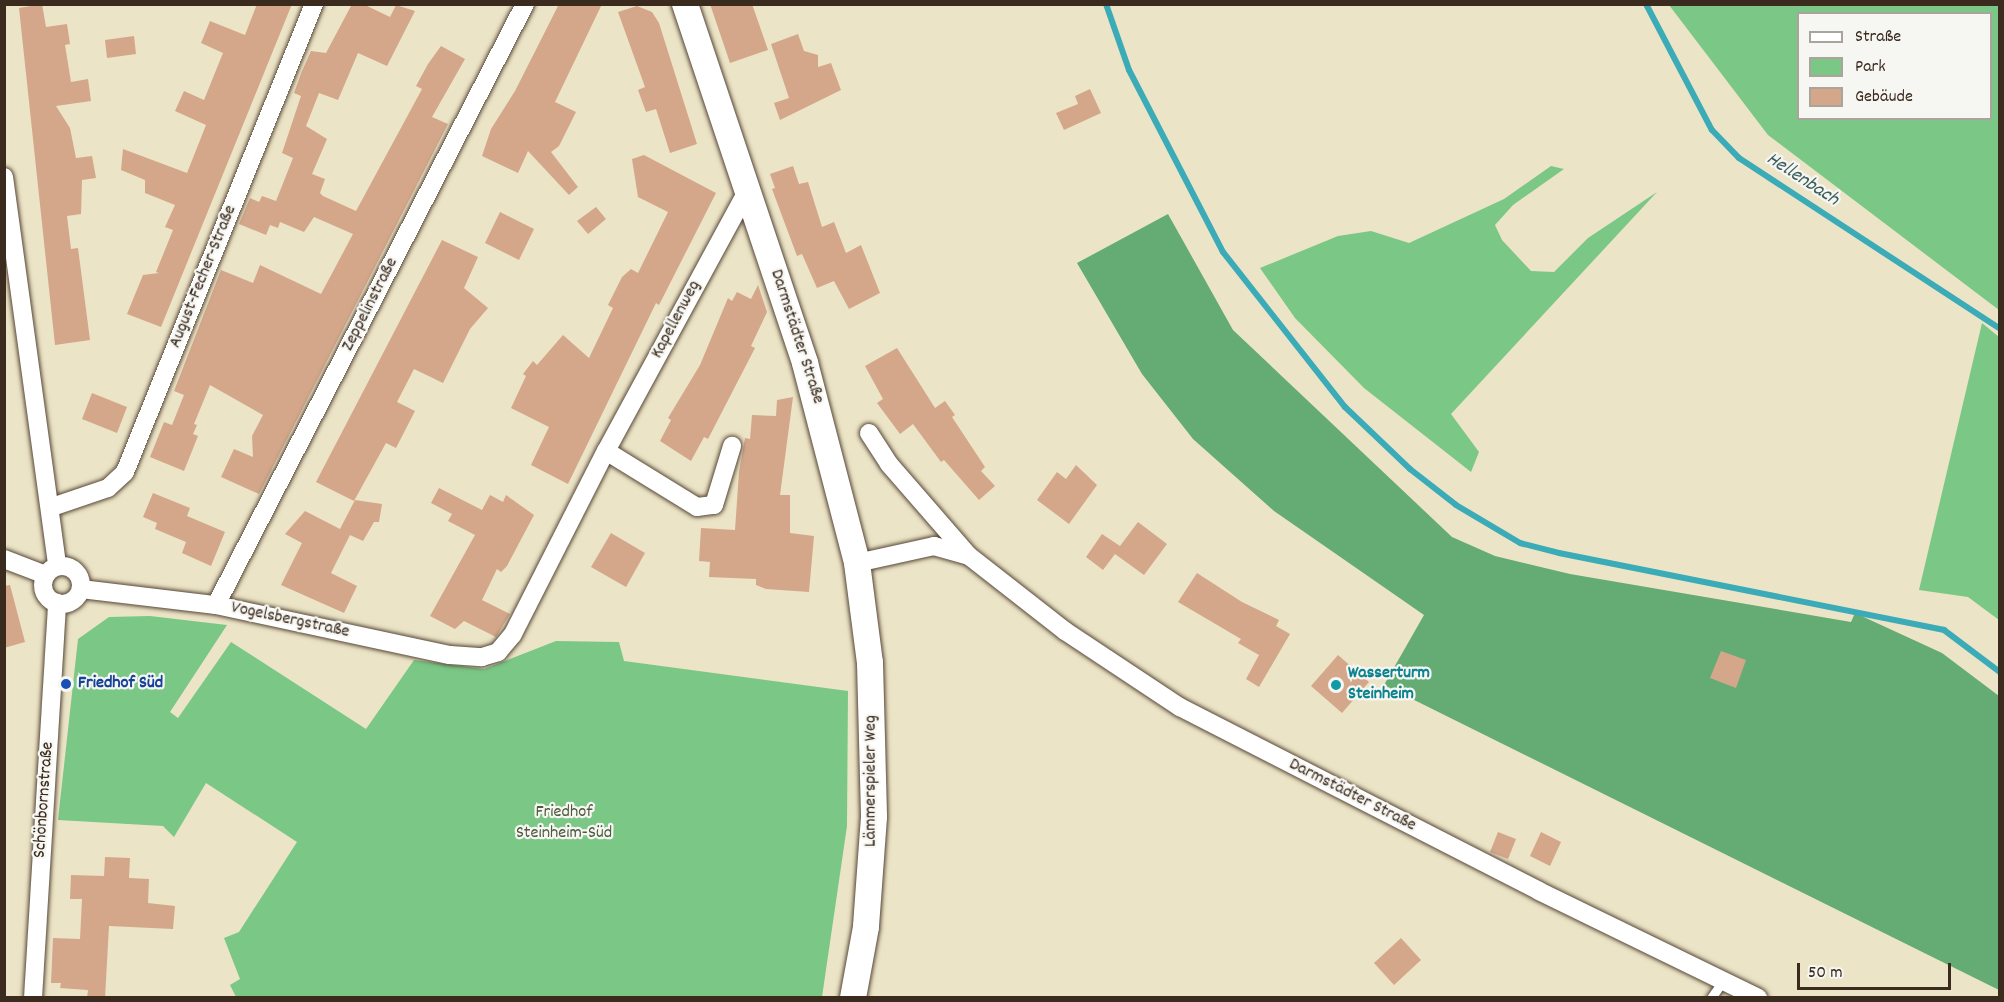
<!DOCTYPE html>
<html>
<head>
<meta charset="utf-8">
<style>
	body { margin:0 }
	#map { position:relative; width:2004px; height:1002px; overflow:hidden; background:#ece4c6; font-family:Dekko,sans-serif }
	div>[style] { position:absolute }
	.green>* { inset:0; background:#7bc786 }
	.forest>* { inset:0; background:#64ac73 }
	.stream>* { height:6px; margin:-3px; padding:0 3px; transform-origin:3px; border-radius:3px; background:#3babb8 }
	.building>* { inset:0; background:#d4a78a }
	.roads { filter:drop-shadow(0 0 2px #564637) drop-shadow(0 0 2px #564637) }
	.lane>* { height:9px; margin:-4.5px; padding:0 4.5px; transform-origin:4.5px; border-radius:4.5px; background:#fff }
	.street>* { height:18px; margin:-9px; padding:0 9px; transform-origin:9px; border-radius:9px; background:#fff }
	.street>.ring { margin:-9px; padding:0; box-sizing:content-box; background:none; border:18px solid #fff; border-radius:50% }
	.secondary>* { height:26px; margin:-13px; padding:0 13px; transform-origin:13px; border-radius:13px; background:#fff }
	.dots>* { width:16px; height:16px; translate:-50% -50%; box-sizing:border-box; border:3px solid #f6f6f2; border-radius:50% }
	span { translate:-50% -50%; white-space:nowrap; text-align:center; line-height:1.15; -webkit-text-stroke:4.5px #f6f6f2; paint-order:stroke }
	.street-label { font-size:18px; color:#3b2a1e }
	.culture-label { font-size:18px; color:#0d838f; font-weight:700 }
	.left { translate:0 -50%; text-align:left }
	.transit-label { font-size:18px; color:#164399; font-weight:700 }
	.park-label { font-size:18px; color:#4e593d }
	.water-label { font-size:20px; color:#3b5e5c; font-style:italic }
	.frame { position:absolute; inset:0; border:6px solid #3b2a1e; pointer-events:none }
	.legend { position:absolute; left:1797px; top:12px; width:195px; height:108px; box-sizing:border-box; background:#f6f6f2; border:2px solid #aba49d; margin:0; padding:8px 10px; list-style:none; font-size:18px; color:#3b2a1e }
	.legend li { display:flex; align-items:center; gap:12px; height:30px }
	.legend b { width:30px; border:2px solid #aba49d }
	.scale { position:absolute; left:1797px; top:963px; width:154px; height:27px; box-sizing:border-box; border:3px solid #3b2a1e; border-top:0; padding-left:8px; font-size:18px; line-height:21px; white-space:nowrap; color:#3b2a1e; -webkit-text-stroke:4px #f6f6f2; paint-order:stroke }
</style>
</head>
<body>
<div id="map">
	<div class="green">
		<div style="clip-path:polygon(evenodd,1669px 5px,1999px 5px,1999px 310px,1768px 135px,1669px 5px,1798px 14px,1990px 14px,1990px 118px,1798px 118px,1798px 14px)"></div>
		<div style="clip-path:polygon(1551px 166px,1564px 169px,1513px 205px,1495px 225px,1502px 240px,1531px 271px,1554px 272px,1588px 238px,1657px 192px,1451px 414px,1479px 452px,1471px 472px,1364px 388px,1295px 318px,1260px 268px,1338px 236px,1371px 231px,1409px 243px,1504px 199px)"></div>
		<div style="clip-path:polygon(1982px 323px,1999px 337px,1999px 620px,1968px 597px,1919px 590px)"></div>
		<div style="clip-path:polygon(150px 616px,227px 625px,170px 712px,178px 718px,231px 642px,366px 729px,414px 660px,484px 669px,556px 641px,619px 642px,624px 661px,848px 691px,847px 826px,822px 997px,236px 997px,230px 985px,240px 979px,224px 938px,239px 932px,297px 842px,206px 783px,174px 837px,163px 826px,58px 820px,78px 639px,109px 617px)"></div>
	</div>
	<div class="forest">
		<div style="clip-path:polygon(1168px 214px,1233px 330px,1452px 537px,1495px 556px,1570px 574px,1851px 622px,1855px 613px,1942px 653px,1999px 696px,1999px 990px,1384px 685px,1424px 615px,1274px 511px,1193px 439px,1142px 374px,1077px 263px)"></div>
	</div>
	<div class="stream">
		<div style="left:1106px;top:4px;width:70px;rotate:70.8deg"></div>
		<div style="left:1129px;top:70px;width:205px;rotate:62.7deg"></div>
		<div style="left:1223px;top:252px;width:197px;rotate:51.8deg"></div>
		<div style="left:1345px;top:407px;width:90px;rotate:43.6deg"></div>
		<div style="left:1410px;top:469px;width:58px;rotate:38deg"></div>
		<div style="left:1456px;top:505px;width:74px;rotate:30.7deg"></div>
		<div style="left:1520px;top:543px;width:40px;rotate:14.4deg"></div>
		<div style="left:1559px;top:553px;width:393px;rotate:11.3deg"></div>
		<div style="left:1944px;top:630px;width:70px;rotate:36.9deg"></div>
		<div style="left:1646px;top:4px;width:142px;rotate:62.4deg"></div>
		<div style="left:1712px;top:130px;width:39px;rotate:46deg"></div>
		<div style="left:1739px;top:158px;width:312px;rotate:33.2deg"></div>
	</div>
	<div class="building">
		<div style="clip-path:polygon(42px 4px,46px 27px,67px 24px,70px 44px,65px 45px,71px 82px,88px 79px,91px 101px,56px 106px,70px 128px,76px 158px,92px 156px,96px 178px,82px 180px,81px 214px,67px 216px,71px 249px,78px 248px,90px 340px,55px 345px,19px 8px)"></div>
		<div style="clip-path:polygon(257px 4px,292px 4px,161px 327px,127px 314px,143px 275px,159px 273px,156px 272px,173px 230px,165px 227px,175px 205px,145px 193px,145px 180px,121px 170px,123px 149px,187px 173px,206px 125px,175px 111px,184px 91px,204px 100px,223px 53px,201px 43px,210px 21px,245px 35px)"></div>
		<div style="clip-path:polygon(352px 4px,363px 4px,390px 17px,396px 5px,415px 11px,387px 66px,358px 53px,338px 100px,319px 93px,306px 126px,327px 139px,312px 174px,325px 179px,320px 193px,323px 196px,356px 211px,422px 89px,416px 86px,428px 64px,441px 46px,465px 59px,432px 117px,448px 124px,259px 494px,221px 477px,234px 449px,253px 457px,252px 436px,263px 415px,210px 385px,194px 424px,197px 425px,193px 434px,198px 436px,184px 471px,150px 457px,164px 422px,172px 425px,184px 395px,174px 391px,221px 270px,253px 283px,260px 265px,321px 294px,353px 234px,314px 217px,304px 232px,280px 222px,278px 228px,270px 225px,266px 235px,239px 224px,250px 198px,259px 202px,262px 196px,276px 201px,293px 158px,282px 153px,301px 96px,294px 93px,302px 71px,311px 51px,326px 53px)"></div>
		<div style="clip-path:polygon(559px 4px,602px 4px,555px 102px,576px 112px,559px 146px,551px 152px,578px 187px,569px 195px,528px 151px,518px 173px,482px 156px,491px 129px,515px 91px)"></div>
		<div style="clip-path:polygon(710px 4px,752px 4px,768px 50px,730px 63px)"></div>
		<div style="clip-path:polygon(637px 6px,652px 12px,659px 23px,697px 144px,670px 153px,656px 109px,646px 112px,638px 90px,645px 87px,618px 12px)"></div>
		<div style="clip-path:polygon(798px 34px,804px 51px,818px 55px,818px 67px,831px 63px,841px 90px,780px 120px,774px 103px,789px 98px,771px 44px)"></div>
		<div style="clip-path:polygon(134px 36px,136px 54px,107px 58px,105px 40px)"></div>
		<div style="clip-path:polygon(1090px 89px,1101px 113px,1064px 130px,1056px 113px,1078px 104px,1075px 96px)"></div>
		<div style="clip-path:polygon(644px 155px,716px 193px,659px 305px,656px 303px,568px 484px,531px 465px,549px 427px,511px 408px,526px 376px,523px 374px,533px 361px,537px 365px,563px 335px,589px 358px,613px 308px,608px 305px,622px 277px,631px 269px,638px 273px,668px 212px,638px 197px,632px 159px)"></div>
		<div style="clip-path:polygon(793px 166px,799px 184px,808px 182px,822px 227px,834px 222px,846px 253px,861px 245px,880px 293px,849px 309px,834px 281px,817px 288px,802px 254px,797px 256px,772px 189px,775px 188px,770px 174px)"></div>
		<div style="clip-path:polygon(596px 207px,606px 219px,588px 234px,577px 221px)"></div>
		<div style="clip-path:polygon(500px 212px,534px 229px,519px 260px,485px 243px)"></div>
		<div style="clip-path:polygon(442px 240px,478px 257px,464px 288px,488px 308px,470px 329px,443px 383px,414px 369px,397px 402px,415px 411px,396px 448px,386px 443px,354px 501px,316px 482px)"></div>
		<div style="clip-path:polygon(758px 285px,767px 312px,751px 346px,755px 348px,708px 439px,704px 437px,691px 461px,660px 441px,671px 420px,668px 418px,700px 365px,728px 298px,732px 301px,737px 292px,751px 299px)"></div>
		<div style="clip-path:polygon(897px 348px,935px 408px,945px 401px,955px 415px,952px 417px,985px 467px,981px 471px,995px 486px,979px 500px,944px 460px,941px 462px,913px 424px,900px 434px,877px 403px,883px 399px,865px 366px)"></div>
		<div style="clip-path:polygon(92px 393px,127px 407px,117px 433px,82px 419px)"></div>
		<div style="clip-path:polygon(793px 397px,780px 495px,790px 495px,790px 533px,814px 536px,809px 592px,766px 589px,756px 585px,756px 579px,709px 577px,710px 562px,699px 561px,701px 528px,735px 530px,739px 472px,745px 438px,750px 439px,752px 415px,776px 416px,777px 400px)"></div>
		<div style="clip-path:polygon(1076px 465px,1097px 485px,1069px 524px,1037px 500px,1057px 472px,1066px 479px)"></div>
		<div style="clip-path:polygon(439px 488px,482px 510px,490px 495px,503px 502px,506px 495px,534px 515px,507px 566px,501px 572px,497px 569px,482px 600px,510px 614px,496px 637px,464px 621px,455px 629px,430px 616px,475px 535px,448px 521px,452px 514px,431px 503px)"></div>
		<div style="clip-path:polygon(153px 493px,190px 508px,187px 516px,225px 532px,211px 566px,182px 553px,186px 542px,155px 529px,157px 523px,143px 517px)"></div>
		<div style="clip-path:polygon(355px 500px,382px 504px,379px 522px,374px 522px,363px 541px,350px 535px,331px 573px,357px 586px,344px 613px,281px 585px,302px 543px,285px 534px,305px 511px,340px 529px)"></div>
		<div style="clip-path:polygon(1138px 522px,1167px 544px,1144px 575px,1115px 554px,1103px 570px,1086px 557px,1102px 534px,1120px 546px)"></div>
		<div style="clip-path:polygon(611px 533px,645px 553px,626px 587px,591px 567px)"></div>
		<div style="clip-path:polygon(1197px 573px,1242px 602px,1279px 620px,1276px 626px,1290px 634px,1259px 687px,1246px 679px,1259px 655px,1238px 643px,1241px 639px,1178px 602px)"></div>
		<div style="clip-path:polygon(10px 585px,25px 642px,4px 648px,4px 586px)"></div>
		<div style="clip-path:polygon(1721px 651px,1746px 660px,1736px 688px,1710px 678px)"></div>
		<div style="clip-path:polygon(1338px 655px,1369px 682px,1342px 713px,1311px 686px)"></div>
		<div style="clip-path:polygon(1498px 832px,1516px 839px,1508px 859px,1490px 852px)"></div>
		<div style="clip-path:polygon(1541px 832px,1561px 842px,1550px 866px,1530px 856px)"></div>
		<div style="clip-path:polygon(105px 857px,130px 858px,129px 878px,149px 879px,148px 903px,175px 906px,173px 929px,109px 926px,105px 998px,87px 998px,88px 990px,60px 988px,61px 983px,51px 983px,53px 938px,80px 939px,82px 899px,70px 899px,71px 875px,104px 876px)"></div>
		<div style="clip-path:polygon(1401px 938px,1421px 960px,1394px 985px,1374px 963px)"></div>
	</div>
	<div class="roads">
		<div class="lane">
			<div style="left:1711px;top:998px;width:21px;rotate:-55deg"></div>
		</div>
		<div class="street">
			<div style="left:4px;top:177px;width:393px;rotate:82.2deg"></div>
			<div style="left:869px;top:433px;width:37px;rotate:57deg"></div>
			<div style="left:889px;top:464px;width:122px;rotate:49deg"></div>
			<div style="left:606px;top:451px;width:107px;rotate:31.6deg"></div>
			<div style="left:697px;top:507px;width:17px;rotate:-7deg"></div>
			<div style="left:714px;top:505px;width:62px;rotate:-73deg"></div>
			<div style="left:52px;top:507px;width:59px;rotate:-18.7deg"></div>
			<div style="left:108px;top:488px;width:23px;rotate:-43deg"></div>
			<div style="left:125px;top:472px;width:505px;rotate:-68.01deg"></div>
			<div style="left:4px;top:559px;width:45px;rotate:20.9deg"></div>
			<div style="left:857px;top:563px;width:79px;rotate:-12.4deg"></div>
			<div style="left:934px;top:546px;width:36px;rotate:16deg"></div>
			<div style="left:969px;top:556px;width:122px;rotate:38deg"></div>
			<div style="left:1065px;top:631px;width:138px;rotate:33.5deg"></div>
			<div style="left:1180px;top:707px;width:403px;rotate:27.1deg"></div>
			<div style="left:1539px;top:891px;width:244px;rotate:26deg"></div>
			<div class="ring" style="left:43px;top:566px;width:20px;height:20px"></div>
			<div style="left:81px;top:589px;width:136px;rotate:6.8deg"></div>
			<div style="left:216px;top:605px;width:239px;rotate:12.1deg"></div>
			<div style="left:450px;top:655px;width:32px;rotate:4deg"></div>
			<div style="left:482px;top:657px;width:17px;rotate:-17deg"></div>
			<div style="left:498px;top:652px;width:23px;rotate:-50deg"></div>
			<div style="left:513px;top:634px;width:205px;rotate:-63.1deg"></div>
			<div style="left:606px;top:451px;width:298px;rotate:-61.5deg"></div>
			<div style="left:216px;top:605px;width:676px;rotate:-62.79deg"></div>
			<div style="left:33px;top:998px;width:396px;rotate:-86.5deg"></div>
		</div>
		<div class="secondary">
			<div style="left:685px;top:4px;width:379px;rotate:71.5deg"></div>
			<div style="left:805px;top:363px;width:207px;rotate:75.4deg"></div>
			<div style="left:857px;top:563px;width:101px;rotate:82.6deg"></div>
			<div style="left:870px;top:663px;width:154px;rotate:88.5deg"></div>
			<div style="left:874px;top:817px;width:110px;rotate:94.2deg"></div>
			<div style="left:866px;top:927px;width:72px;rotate:100.4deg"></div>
		</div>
	</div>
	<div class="dots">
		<div style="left:66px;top:684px;background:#1a4fb4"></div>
		<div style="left:1336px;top:685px;background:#0f9aa8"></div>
	</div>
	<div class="street-label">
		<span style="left:204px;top:277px;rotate:-68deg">August-Fecher-Straße</span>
		<span style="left:371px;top:305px;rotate:-63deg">Zeppelinstraße</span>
		<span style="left:677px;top:320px;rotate:-62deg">Kapellenweg</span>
		<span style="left:796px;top:337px;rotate:72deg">Darmstädter Straße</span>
		<span style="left:290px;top:621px;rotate:12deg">Vogelsbergstraße</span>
		<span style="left:872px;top:781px;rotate:-90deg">Lämmerspieler Weg</span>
		<span style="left:1352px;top:796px;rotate:27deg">Darmstädter Straße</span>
		<span style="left:45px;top:800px;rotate:-86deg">Schönbornstraße</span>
	</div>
	<div class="culture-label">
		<span class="left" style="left:1348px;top:685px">Wasserturm<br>Steinheim</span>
	</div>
	<div class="transit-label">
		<span class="left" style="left:78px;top:684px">Friedhof Süd</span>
	</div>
	<div class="park-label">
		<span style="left:564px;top:824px">Friedhof<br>Steinheim-Süd</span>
	</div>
	<div class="water-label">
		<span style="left:1802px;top:180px;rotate:33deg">Hellenbach</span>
	</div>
	<div class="frame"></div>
	<ul class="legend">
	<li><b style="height:8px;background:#fff"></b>Straße</li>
	<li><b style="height:16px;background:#7bc786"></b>Park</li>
	<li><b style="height:16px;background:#d4a78a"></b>Gebäude</li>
	</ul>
	<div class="scale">50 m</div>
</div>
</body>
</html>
